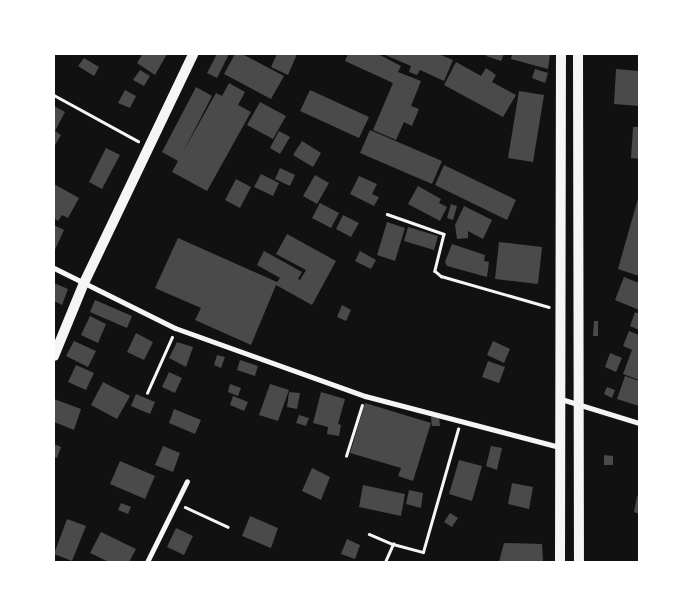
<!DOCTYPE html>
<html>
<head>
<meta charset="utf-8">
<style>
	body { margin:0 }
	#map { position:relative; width:693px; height:616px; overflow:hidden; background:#111; font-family:"Source Sans 3",sans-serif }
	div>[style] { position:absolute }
	.building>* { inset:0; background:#4a4a4a }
	.path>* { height:2.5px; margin:-1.25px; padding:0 1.25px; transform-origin:1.25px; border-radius:1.25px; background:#f5f5f5 }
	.minor>* { height:5px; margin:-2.5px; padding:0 2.5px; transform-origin:2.5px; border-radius:2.5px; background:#f5f5f5 }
	.primary>* { height:10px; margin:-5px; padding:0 5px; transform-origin:5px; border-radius:5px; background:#f5f5f5 }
	.trunk>* { height:10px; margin:-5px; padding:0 5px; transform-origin:5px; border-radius:5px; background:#f5f5f5 }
	span { translate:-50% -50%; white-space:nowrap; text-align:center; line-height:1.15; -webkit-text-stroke:4px #fff; paint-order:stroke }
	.frame { position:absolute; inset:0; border:55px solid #fff; pointer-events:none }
</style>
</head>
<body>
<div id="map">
	<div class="building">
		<div style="clip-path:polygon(139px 54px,167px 54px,155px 75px,137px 63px,142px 55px)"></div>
		<div style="clip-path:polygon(217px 54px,229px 54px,217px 78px,207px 73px)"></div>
		<div style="clip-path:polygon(235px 54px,242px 54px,284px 76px,271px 99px,224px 74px)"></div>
		<div style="clip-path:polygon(277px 54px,297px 54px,288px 75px,271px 67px)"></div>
		<div style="clip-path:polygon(348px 54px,378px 54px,401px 66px,398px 72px,421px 81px,411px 106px,419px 109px,412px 126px,404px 122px,396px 140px,373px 130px,393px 83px,345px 61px)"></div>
		<div style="clip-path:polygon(383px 54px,438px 54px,453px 60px,444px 81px,420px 70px,417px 75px,409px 72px,411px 66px)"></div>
		<div style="clip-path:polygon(487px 54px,504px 54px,501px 61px,486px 56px)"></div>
		<div style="clip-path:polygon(512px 54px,550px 54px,548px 69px,511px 59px)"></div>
		<div style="clip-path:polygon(84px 58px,99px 67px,94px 76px,78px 66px)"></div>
		<div style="clip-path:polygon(456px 62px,481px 76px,486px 68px,496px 75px,492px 82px,516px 95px,503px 117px,444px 85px)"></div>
		<div style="clip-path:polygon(535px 69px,548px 73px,545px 83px,532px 78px)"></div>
		<div style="clip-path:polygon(616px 69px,639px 71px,639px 106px,614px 104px)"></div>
		<div style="clip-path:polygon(140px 70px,150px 76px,144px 86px,133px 80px)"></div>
		<div style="clip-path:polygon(229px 83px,245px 92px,238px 105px,251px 112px,207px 191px,172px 172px,178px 161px,162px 152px,196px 87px,212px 96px,183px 152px,216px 93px,222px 96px)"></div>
		<div style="clip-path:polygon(125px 90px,136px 96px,130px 108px,118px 103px)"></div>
		<div style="clip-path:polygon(310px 90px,369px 117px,359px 138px,300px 111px)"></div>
		<div style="clip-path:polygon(519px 91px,544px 95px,533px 162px,508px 158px)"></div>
		<div style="clip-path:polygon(260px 102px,286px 116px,273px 139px,247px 125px)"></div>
		<div style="clip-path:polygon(54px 106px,65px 112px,55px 131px,61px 135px,54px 147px)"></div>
		<div style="clip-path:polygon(633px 127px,639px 127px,639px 159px,631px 158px)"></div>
		<div style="clip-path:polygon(370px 130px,442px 161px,432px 184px,360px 153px)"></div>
		<div style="clip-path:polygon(279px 131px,290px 137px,280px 154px,270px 148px)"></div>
		<div style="clip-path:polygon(302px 141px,321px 153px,313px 167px,293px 155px)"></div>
		<div style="clip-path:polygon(106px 148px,120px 155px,102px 189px,89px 182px)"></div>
		<div style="clip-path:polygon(444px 165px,516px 200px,507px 220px,435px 185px)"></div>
		<div style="clip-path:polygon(280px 168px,295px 175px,290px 186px,275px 179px)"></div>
		<div style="clip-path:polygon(261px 174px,279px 183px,273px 196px,254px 187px)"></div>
		<div style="clip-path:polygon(315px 175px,329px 183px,317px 204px,303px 196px)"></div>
		<div style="clip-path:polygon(359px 176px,377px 184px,372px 194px,379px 197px,374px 206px,350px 194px)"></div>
		<div style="clip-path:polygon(236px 179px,251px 187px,240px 208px,225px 200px)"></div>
		<div style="clip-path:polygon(54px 184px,79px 198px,68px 218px,62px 215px,58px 221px,54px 218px)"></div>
		<div style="clip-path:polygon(418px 186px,441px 199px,439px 203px,447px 207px,440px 221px,408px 204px)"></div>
		<div style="clip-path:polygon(639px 195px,639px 276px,618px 269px)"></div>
		<div style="clip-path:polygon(320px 203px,339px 213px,331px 228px,312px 218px)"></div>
		<div style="clip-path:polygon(451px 204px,457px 206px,453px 220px,447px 218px)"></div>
		<div style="clip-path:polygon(464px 206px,492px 220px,483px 239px,468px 231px,468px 238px,457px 239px,455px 225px)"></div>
		<div style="clip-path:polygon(343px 215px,359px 223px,351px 237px,336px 229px)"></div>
		<div style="clip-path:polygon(387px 222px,405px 228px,395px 261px,377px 255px)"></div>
		<div style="clip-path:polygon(54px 225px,64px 230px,54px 252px)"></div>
		<div style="clip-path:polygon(408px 227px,438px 236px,434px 250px,404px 241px)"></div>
		<div style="clip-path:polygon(287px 234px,336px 261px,312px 305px,276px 285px,251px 345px,195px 320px,201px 308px,155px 288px,178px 238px,277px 282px,280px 278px,257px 265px,264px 251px,302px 272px,298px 279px,300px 280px,306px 270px,276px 254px)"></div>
		<div style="clip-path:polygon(499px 242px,542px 247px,538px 284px,495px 279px)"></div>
		<div style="clip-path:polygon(452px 244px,485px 255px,484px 261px,489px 262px,487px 277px,447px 266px,445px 262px)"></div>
		<div style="clip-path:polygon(360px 251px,376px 260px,371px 269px,355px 261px)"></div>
		<div style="clip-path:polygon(624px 277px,639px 283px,639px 310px,615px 300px)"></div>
		<div style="clip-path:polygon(54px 283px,68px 289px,62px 305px,54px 301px)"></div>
		<div style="clip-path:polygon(95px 300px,132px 316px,127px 328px,90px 312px)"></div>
		<div style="clip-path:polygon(342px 305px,351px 310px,346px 321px,337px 317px)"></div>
		<div style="clip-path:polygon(635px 312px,639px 314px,639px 330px,630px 326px)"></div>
		<div style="clip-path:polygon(90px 316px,106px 324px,98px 343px,81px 335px)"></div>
		<div style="clip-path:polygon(594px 321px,598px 321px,598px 336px,593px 336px)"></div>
		<div style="clip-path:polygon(629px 331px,639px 335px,639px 380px,623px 374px,632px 350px,623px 346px)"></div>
		<div style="clip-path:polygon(136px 333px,153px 342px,144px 360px,127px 352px)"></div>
		<div style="clip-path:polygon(74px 341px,96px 351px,88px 367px,66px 356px)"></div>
		<div style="clip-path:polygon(493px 341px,510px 349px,504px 363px,487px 355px)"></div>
		<div style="clip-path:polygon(177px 342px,193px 347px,186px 367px,169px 358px)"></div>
		<div style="clip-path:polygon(610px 353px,622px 358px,616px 372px,605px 367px)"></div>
		<div style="clip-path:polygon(217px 355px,225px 357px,221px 368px,214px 365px)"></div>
		<div style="clip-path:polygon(240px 360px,258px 366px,255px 376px,237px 370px)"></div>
		<div style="clip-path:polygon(488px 361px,505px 367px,499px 383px,482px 377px)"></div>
		<div style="clip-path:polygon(76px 365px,94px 373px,86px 390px,68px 382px)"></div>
		<div style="clip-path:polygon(169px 372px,182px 378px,175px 393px,162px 387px)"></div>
		<div style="clip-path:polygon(625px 376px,639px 381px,639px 406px,617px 399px)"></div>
		<div style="clip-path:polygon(103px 382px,130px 396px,117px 419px,91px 405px)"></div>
		<div style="clip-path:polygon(230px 384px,241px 388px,238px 396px,228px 392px)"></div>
		<div style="clip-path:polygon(270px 384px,289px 390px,278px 421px,259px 415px)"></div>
		<div style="clip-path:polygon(607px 387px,615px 390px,612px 398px,604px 394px)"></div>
		<div style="clip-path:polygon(289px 392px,300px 393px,297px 409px,287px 407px)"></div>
		<div style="clip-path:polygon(321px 392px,345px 399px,338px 424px,341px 425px,339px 436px,327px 434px,328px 427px,313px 423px)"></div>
		<div style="clip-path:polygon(136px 394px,155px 402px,150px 414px,131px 406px)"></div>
		<div style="clip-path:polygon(233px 396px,248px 402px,244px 411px,230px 405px)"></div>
		<div style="clip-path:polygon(54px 399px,81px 409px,74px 430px,54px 422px)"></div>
		<div style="clip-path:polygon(365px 403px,431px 423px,413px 481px,398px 476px,401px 468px,350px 453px)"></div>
		<div style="clip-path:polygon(174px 409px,201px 420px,195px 434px,169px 423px)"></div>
		<div style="clip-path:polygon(299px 415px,309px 418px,306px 426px,296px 423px)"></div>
		<div style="clip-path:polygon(431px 417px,439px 417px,440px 426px,432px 426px)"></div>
		<div style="clip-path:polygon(54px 444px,61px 447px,57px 458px,54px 457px)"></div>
		<div style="clip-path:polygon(163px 446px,180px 453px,173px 472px,155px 465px)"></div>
		<div style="clip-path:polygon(491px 446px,502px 448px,497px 470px,486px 466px)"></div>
		<div style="clip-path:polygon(604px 455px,613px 456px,613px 465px,604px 465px)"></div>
		<div style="clip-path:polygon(459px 460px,482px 466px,472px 501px,449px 494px)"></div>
		<div style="clip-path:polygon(120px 461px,155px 476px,145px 499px,110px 484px)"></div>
		<div style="clip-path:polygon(312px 468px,330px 477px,321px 500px,302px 491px)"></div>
		<div style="clip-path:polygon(512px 483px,533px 487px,529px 509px,508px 504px)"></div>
		<div style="clip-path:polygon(363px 485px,405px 494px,401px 516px,359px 507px)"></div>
		<div style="clip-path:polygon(409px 490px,423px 493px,421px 508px,406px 504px)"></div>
		<div style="clip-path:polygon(637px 496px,639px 497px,639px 514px,634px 512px)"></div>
		<div style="clip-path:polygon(121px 503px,131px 507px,128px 514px,118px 510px)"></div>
		<div style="clip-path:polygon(450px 513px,458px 518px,452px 527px,444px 522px)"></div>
		<div style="clip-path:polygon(250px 516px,278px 528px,271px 548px,242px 536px)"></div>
		<div style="clip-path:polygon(67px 519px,86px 526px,72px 561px,54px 554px)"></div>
		<div style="clip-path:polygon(176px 528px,193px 536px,184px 555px,167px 547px)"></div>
		<div style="clip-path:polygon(101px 532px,136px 549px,129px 562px,109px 562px,90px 553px)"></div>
		<div style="clip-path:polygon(347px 539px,360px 545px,355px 559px,341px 554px)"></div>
		<div style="clip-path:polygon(504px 543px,542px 544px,543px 562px,499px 562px)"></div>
	</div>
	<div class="path">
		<div style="left:54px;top:95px;width:96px;rotate:28.7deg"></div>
		<div style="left:387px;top:214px;width:60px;rotate:19.3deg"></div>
		<div style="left:444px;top:234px;width:38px;rotate:104deg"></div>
		<div style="left:435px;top:271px;width:8px;rotate:40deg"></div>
		<div style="left:441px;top:276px;width:112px;rotate:16deg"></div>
		<div style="left:147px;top:393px;width:61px;rotate:-65.9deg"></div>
		<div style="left:346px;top:456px;width:53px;rotate:-72.6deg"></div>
		<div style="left:185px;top:507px;width:47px;rotate:24.9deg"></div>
		<div style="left:369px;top:534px;width:26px;rotate:23deg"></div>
		<div style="left:385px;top:562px;width:20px;rotate:-66deg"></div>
		<div style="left:393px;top:544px;width:31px;rotate:15deg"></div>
		<div style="left:423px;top:552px;width:128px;rotate:-74.1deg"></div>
	</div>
	<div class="minor">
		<div style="left:54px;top:268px;width:135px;rotate:26.4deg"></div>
		<div style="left:175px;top:328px;width:202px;rotate:19.7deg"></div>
		<div style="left:365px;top:396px;width:201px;rotate:14.7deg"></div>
		<div style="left:561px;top:399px;width:82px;rotate:17.1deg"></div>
		<div style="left:147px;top:562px;width:90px;rotate:-63.7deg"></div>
	</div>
	<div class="primary">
		<div style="left:54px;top:356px;width:79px;rotate:-67.7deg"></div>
		<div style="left:84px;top:283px;width:254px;rotate:-64.5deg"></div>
	</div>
	<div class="trunk">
		<div style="left:578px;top:54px;width:508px;rotate:89.89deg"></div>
		<div style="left:560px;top:562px;width:508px;rotate:-89.89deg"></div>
	</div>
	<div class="frame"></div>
</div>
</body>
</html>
